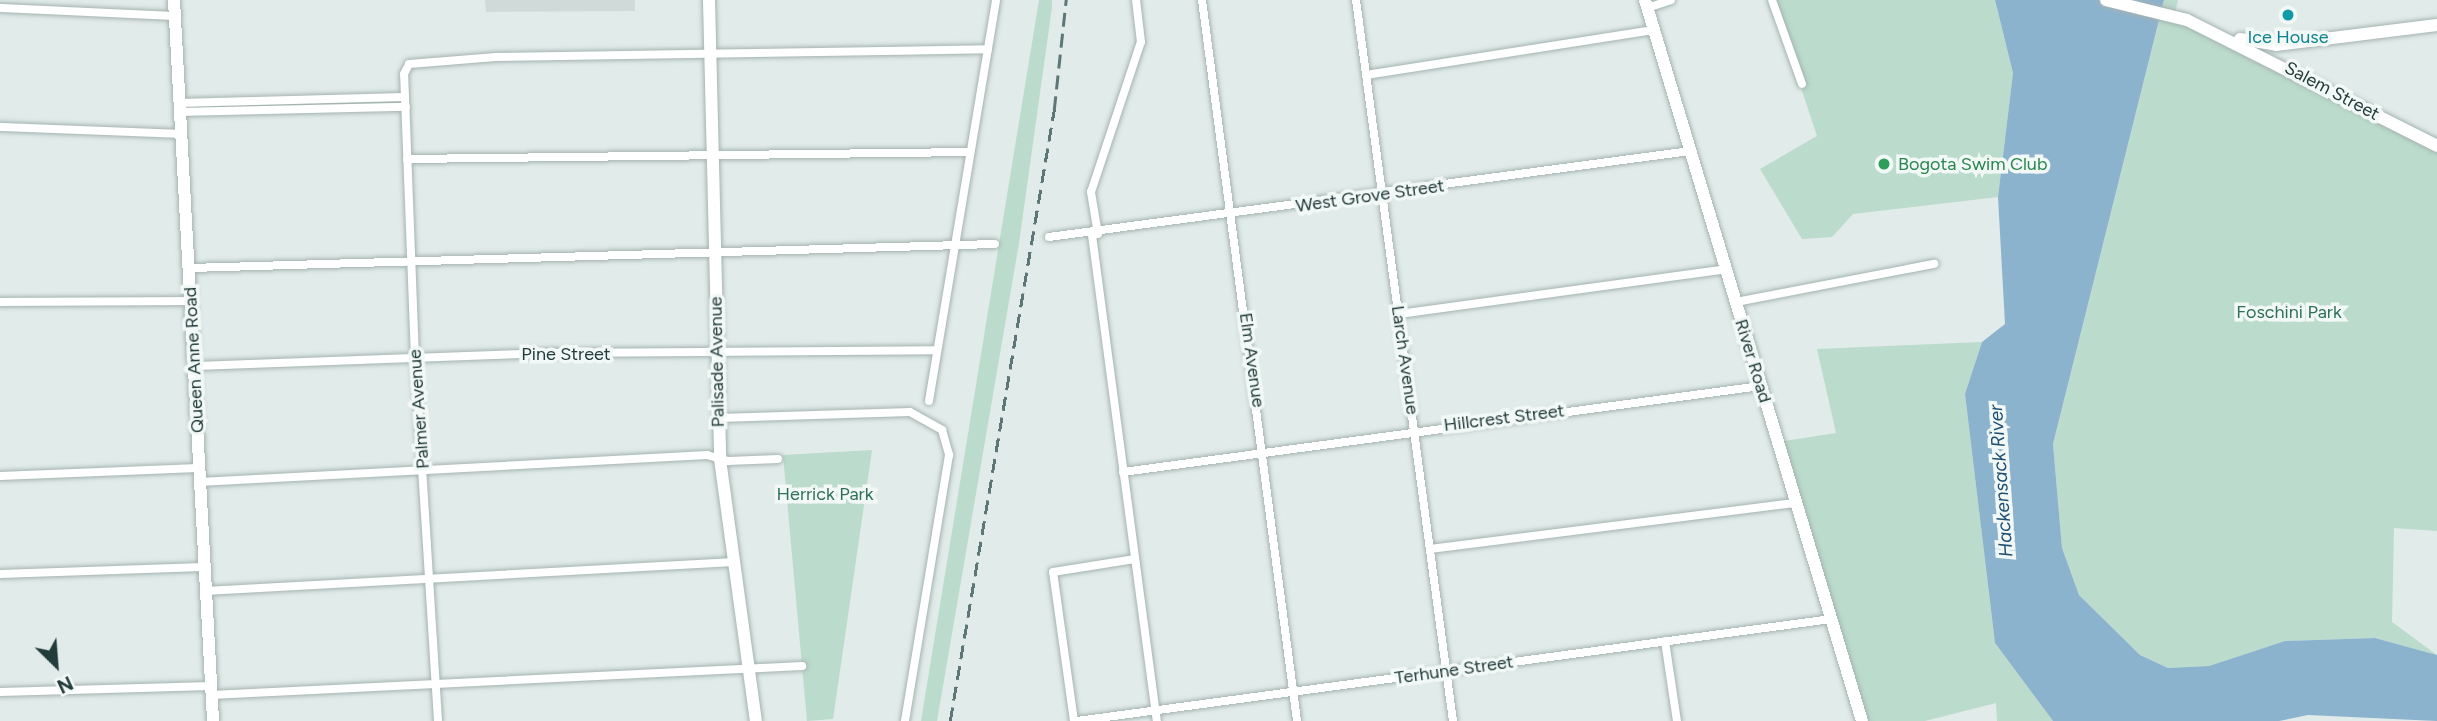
<!DOCTYPE html>
<html>
<head>
<meta charset="utf-8">
<style>
	body { margin:0 }
	#map { position:relative; width:2437px; height:721px; overflow:hidden; background:#e1ebe9; font-family:Figtree,sans-serif }
	div>[style] { position:absolute }
	.built>* { inset:0; background:#d0dbd9 }
	.green>* { inset:0; background:#bbdbcc }
	.water>* { inset:0; background:#8cb3ce }
	.roads { filter:drop-shadow(0 0 2px #a4b3b1) drop-shadow(0 0 2px #a4b3b1) }
	.street>* { height:8px; margin:-4px; padding:0 4px; transform-origin:4px; border-radius:4px; background:#fff }
	.secondary>* { height:12px; margin:-6px; padding:0 6px; transform-origin:6px; border-radius:6px; background:#fff }
	.rail>* { height:2.5px; margin-top:-1.25px; transform-origin:0; background:repeating-linear-gradient(90deg,#5d7776 0 14px,transparent 0 21px) }
	.dots>* { width:19px; height:19px; translate:-50% -50%; box-sizing:border-box; border:4px solid #f2f8f6; border-radius:50% }
	span { translate:-50% -50%; white-space:nowrap; text-align:center; line-height:1.15; -webkit-text-stroke:7px #f2f8f6; paint-order:stroke }
	.culture-label { font-size:18px; color:#0d838f }
	.street-label { font-size:18px; color:#223b3b }
	.leisure-label { font-size:18px; color:#27864d }
	.left { translate:0 -50%; text-align:left }
	.park-label { font-size:18px; color:#2f7059 }
	.water-label { font-size:19px; color:#205074; font-style:italic }
	.north { position:absolute; left:21px; top:630px; width:70px; height:70px; -webkit-text-stroke:5px #f2f8f6; paint-order:stroke; rotate:155deg; font-size:19px; font-weight:700; line-height:28px; text-align:center; color:#223b3b }
	.north::after { content:''; display:block; margin:auto; width:24px; height:32px; background:#223b3b; clip-path:polygon(50% 0,100% 100%,50% 72%,0 100%) }
</style>
</head>
<body>
<div id="map">
	<div class="built">
		<div style="clip-path:polygon(485px 0,635px 0,635px 11px,486px 12px)"></div>
	</div>
	<div class="green">
		<div style="clip-path:polygon(1039px 0,1052px 0,1052px 7px,1019px 243px,937px 721px,921px 721px)"></div>
		<div style="clip-path:polygon(1772px 0,1995px 0,2013px 73px,1998px 197px,1853px 214px,1832px 237px,1802px 239px,1760px 169px,1817px 136px)"></div>
		<div style="clip-path:polygon(2164px 0,2178px 0,2174px 17px,2437px 146px,2437px 531px,2394px 528px,2392px 622px,2437px 655px,2375px 638px,2285px 641px,2209px 666px,2168px 668px,2140px 655px,2079px 595px,2062px 548px,2053px 444px)"></div>
		<div style="clip-path:polygon(1982px 342px,1965px 394px,1995px 643px,2053px 721px,1997px 721px,1996px 703px,1925px 721px,1862px 721px,1778px 442px,1836px 433px,1817px 349px)"></div>
		<div style="clip-path:polygon(872px 450px,833px 719px,807px 721px,783px 455px)"></div>
	</div>
	<div class="water">
		<div style="clip-path:polygon(1995px 0,2164px 0,2053px 444px,2062px 548px,2079px 595px,2140px 655px,2168px 668px,2209px 666px,2285px 641px,2375px 638px,2437px 655px,2437px 721px,2308px 715px,2279px 721px,2053px 721px,1995px 643px,1965px 394px,1982px 342px,2005px 324px,1998px 197px,2013px 73px)"></div>
	</div>
	<div class="roads">
		<div class="street">
			<div style="left:1202px;top:0;width:727px;rotate:82.49deg"></div>
			<div style="left:1356px;top:0;width:727px;rotate:82.34deg"></div>
			<div style="left:1772px;top:0;width:89px;rotate:70.3deg"></div>
			<div style="left:0;top:8px;width:176px;rotate:2.6deg"></div>
			<div style="left:1647px;top:8px;width:25px;rotate:-18deg"></div>
			<div style="left:1366px;top:75px;width:291px;rotate:-8.9deg"></div>
			<div style="left:178px;top:103px;width:227px;rotate:-1.5deg"></div>
			<div style="left:178px;top:112px;width:228px;rotate:-1.3deg"></div>
			<div style="left:0;top:127px;width:179px;rotate:2.2deg"></div>
			<div style="left:407px;top:159px;width:562px;rotate:-0.71deg"></div>
			<div style="left:1098px;top:234px;width:43px;rotate:-99.5deg"></div>
			<div style="left:1091px;top:192px;width:158px;rotate:-71.6deg"></div>
			<div style="left:1141px;top:42px;width:42px;rotate:-96.8deg"></div>
			<div style="left:1092px;top:235px;width:490px;rotate:82.4deg"></div>
			<div style="left:1049px;top:237px;width:647px;rotate:-7.64deg"></div>
			<div style="left:190px;top:268px;width:805px;rotate:-1.71deg"></div>
			<div style="left:0;top:302px;width:192px;rotate:-0.3deg"></div>
			<div style="left:1736px;top:302px;width:202px;rotate:-10.9deg"></div>
			<div style="left:1399px;top:314px;width:330px;rotate:-7.8deg"></div>
			<div style="left:196px;top:366px;width:359px;rotate:-2.1deg"></div>
			<div style="left:555px;top:353px;width:382px;rotate:-0.4deg"></div>
			<div style="left:929px;top:401px;width:407px;rotate:-80.5deg"></div>
			<div style="left:719px;top:418px;width:191px;rotate:-1.8deg"></div>
			<div style="left:910px;top:412px;width:37px;rotate:29deg"></div>
			<div style="left:942px;top:430px;width:26px;rotate:74deg"></div>
			<div style="left:949px;top:455px;width:270px;rotate:99.4deg"></div>
			<div style="left:1123px;top:472px;width:644px;rotate:-7.68deg"></div>
			<div style="left:0;top:476px;width:198px;rotate:-2.3deg"></div>
			<div style="left:199px;top:482px;width:509px;rotate:-3.04deg"></div>
			<div style="left:707px;top:455px;width:22px;rotate:16deg"></div>
			<div style="left:728px;top:461px;width:50px;rotate:-2.3deg"></div>
			<div style="left:1430px;top:549px;width:369px;rotate:-7.2deg"></div>
			<div style="left:0;top:574px;width:203px;rotate:-2deg"></div>
			<div style="left:205px;top:591px;width:530px;rotate:-3.14deg"></div>
			<div style="left:1665px;top:641px;width:81px;rotate:81.5deg"></div>
			<div style="left:0;top:692px;width:211px;rotate:-1.6deg"></div>
			<div style="left:211px;top:695px;width:592px;rotate:-2.81deg"></div>
			<div style="left:438px;top:721px;width:364px;rotate:-93.6deg"></div>
			<div style="left:415px;top:358px;width:284px;rotate:-92.2deg"></div>
			<div style="left:404px;top:74px;width:11px;rotate:-63deg"></div>
			<div style="left:409px;top:64px;width:87px;rotate:-4.6deg"></div>
			<div style="left:496px;top:57px;width:492px;rotate:-0.9deg"></div>
			<div style="left:1074px;top:721px;width:150px;rotate:-98deg"></div>
			<div style="left:1053px;top:572px;width:83px;rotate:-9deg"></div>
			<div style="left:1077px;top:721px;width:761px;rotate:-7.7deg"></div>
		</div>
		<div class="secondary">
			<div style="left:174px;top:0;width:722px;rotate:86.9deg"></div>
			<div style="left:709px;top:0;width:459px;rotate:88.6deg"></div>
			<div style="left:720px;top:459px;width:264px;rotate:82.2deg"></div>
			<div style="left:1645px;top:0;width:753px;rotate:73.25deg"></div>
			<div style="left:2106px;top:0;width:83px;rotate:13.9deg"></div>
			<div style="left:2187px;top:20px;width:280px;rotate:26.7deg"></div>
			<div style="left:2240px;top:39px;width:36px;rotate:9deg"></div>
			<div style="left:2276px;top:45px;width:162px;rotate:-7.1deg"></div>
		</div>
	</div>
	<div class="rail">
		<div style="left:950px;top:721px;width:620px;rotate:-80.34deg"></div>
		<div style="left:1054px;top:110px;width:111px;rotate:-83.8deg"></div>
	</div>
	<div class="dots">
		<div style="left:2288px;top:15px;background:#0f9aa8"></div>
		<div style="left:1884px;top:164px;background:#2e9e5b"></div>
	</div>
	<div class="culture-label">
		<span style="left:2288px;top:37px">Ice House</span>
	</div>
	<div class="street-label">
		<span style="left:2332px;top:91px;rotate:28deg">Salem Street</span>
		<span style="left:1370px;top:196px;rotate:-8deg">West Grove Street</span>
		<span style="left:566px;top:354px">Pine Street</span>
		<span style="left:194px;top:360px;rotate:-93deg">Queen Anne Road</span>
		<span style="left:1252px;top:360px;rotate:82deg">Elm Avenue</span>
		<span style="left:1405px;top:360px;rotate:82deg">Larch Avenue</span>
		<span style="left:1753px;top:361px;rotate:73deg">River Road</span>
		<span style="left:717px;top:362px;rotate:-91deg">Palisade Avenue</span>
		<span style="left:419px;top:409px;rotate:-94deg">Palmer Avenue</span>
		<span style="left:1504px;top:418px;rotate:-7deg">Hillcrest Street</span>
		<span style="left:1454px;top:670px;rotate:-8deg">Terhune Street</span>
	</div>
	<div class="leisure-label">
		<span class="left" style="left:1898px;top:164px">Bogota Swim Club</span>
	</div>
	<div class="park-label">
		<span style="left:2289px;top:312px">Foschini Park</span>
		<span style="left:825px;top:494px">Herrick Park</span>
	</div>
	<div class="water-label">
		<span style="left:2001px;top:481px;rotate:-94deg">Hackensack River</span>
	</div>
	<div class="north">N</div>
</div>
</body>
</html>
